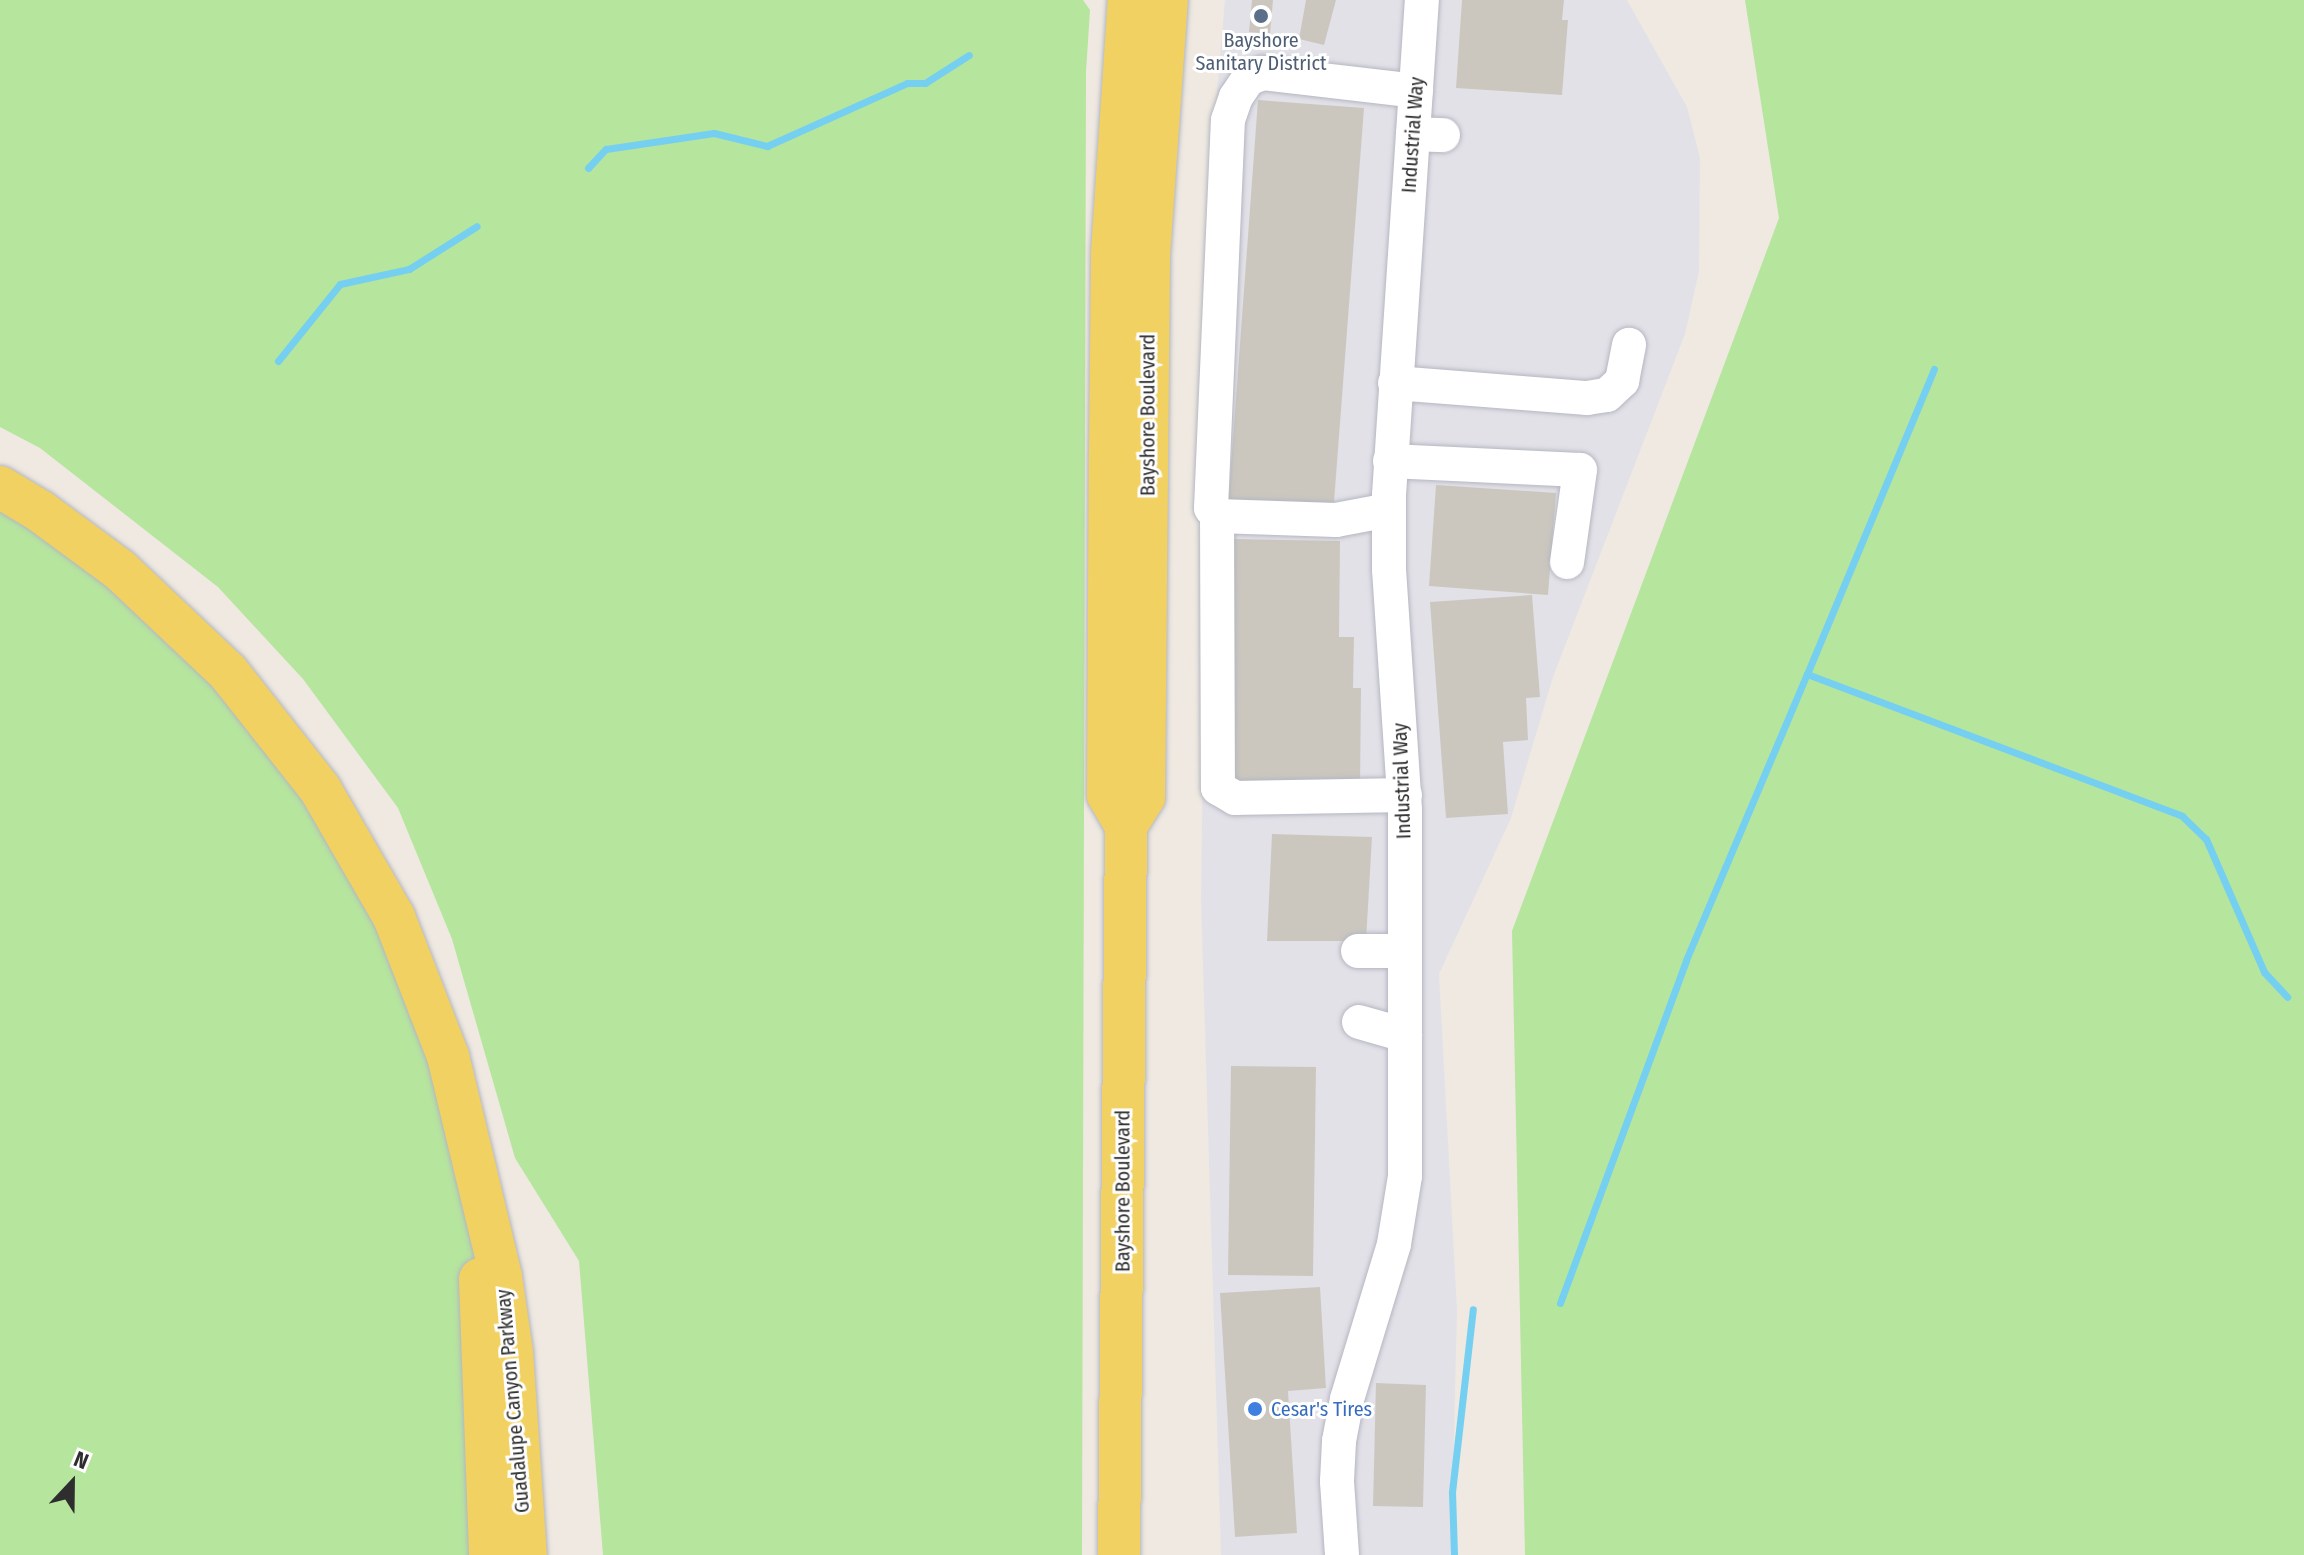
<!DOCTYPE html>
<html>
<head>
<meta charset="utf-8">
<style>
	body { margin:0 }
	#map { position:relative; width:2304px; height:1555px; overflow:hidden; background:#efe9e1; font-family:"Fira Sans Condensed",sans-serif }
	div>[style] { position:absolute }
	.industrial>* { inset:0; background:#e3e1e8 }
	.green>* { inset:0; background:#b6e59e }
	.stream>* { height:7px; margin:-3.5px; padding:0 3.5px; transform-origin:3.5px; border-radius:3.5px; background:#75cff0 }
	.building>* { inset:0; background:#cbc7bf }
	.roads { filter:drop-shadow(0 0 2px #b4b7c1) drop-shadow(0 0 2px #b4b7c1) }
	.minor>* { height:34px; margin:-17px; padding:0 17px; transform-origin:17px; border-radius:17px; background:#fff }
	.major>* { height:42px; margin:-21px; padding:0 21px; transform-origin:21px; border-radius:21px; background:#f2d163 }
	.dots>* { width:22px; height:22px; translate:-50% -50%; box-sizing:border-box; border:4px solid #fff; border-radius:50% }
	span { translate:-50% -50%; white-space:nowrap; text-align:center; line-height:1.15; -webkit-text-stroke:6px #fff; paint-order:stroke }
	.service-label { font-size:20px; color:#4e5e75 }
	.street-label { font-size:20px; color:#2e2e2e }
	.shop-label { font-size:20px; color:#366cbe }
	.left { translate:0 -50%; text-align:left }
	.north { position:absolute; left:32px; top:1443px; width:80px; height:80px; -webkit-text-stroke:6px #fff; paint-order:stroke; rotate:22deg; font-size:22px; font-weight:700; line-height:32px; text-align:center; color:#2e2e2e }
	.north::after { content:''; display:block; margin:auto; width:28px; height:36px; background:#2e2e2e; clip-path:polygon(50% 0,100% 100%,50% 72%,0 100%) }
</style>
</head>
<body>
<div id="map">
	<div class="industrial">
		<div style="clip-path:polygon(1225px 0,1627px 0,1687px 107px,1700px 158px,1699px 271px,1685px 334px,1553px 677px,1511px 818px,1439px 974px,1457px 1311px,1451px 1555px,1221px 1555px,1201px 899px,1211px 163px)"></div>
	</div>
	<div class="green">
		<div style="clip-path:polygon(0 0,1083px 0,1090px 10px,1086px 72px,1082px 1555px,603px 1555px,579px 1261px,515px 1158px,452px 939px,398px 808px,303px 679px,218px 587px,40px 448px,0 427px)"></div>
		<div style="clip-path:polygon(1745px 0,2304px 0,2304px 1555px,1525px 1555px,1512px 931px,1779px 218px)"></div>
		<div style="clip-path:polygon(0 487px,40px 511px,320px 789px,472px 1153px,490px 1555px,0 1555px)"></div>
	</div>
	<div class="stream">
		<div style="left:588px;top:168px;width:26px;rotate:-47deg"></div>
		<div style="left:606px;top:149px;width:109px;rotate:-8.4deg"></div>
		<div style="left:714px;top:133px;width:55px;rotate:13.8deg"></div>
		<div style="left:767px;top:146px;width:154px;rotate:-24.2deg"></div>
		<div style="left:907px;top:83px;width:18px"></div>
		<div style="left:925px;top:83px;width:52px;rotate:-32.5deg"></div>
		<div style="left:278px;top:361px;width:99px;rotate:-51.2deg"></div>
		<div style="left:340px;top:284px;width:71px;rotate:-12.3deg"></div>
		<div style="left:409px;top:269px;width:80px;rotate:-32.3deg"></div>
		<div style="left:1934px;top:369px;width:330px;rotate:112.6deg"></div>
		<div style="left:1807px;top:674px;width:401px;rotate:20.7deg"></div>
		<div style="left:2182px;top:816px;width:33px;rotate:44deg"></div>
		<div style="left:2206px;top:839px;width:145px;rotate:66.4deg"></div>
		<div style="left:2264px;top:972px;width:34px;rotate:47deg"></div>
		<div style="left:1560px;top:1303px;width:365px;rotate:-69.8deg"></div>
		<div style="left:1686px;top:960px;width:311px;rotate:-67.1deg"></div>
		<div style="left:1454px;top:1555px;width:63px;rotate:-91.8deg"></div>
		<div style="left:1452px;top:1492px;width:184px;rotate:-83.5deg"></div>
	</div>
	<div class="building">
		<div style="clip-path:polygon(1252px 0,1273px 0,1270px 34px,1249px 32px)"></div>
		<div style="clip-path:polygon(1306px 0,1336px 0,1324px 45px,1299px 39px)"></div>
		<div style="clip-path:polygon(1462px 0,1564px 0,1562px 20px,1568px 20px,1562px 95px,1456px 88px)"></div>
		<div style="clip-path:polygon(1258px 100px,1364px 108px,1333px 515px,1228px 507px)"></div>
		<div style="clip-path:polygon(1436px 485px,1556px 493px,1548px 595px,1429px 586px)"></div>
		<div style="clip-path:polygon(1234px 539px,1340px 541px,1339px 637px,1354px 637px,1353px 688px,1361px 688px,1360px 789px,1231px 788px)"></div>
		<div style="clip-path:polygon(1532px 595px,1540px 697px,1526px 698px,1528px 740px,1503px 742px,1508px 814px,1446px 818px,1430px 602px)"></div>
		<div style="clip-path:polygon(1272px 834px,1372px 837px,1366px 941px,1267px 941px)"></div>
		<div style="clip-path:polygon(1231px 1066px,1316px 1067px,1313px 1276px,1228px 1275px)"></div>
		<div style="clip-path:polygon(1320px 1287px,1326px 1388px,1288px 1391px,1297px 1533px,1235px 1537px,1220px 1293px)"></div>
		<div style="clip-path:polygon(1376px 1383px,1426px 1385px,1423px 1507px,1373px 1506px)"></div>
	</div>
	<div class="roads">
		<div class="minor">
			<div style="left:1413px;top:134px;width:30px;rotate:2deg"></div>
			<div style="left:1395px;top:383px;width:193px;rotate:4.5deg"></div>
			<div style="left:1587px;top:398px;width:20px;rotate:-9deg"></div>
			<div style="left:1607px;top:395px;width:21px;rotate:-43deg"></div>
			<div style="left:1622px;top:381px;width:37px;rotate:-79deg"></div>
			<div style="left:1390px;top:461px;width:190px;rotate:2.7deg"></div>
			<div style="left:1580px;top:470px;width:93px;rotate:98deg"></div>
			<div style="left:1389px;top:510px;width:54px;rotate:169.3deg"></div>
			<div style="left:1336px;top:520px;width:119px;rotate:-178.1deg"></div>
			<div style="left:1217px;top:516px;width:10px;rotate:-127deg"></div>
			<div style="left:1211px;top:508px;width:388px;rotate:-87.5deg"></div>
			<div style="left:1228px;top:120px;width:24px;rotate:-71deg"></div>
			<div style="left:1236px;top:97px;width:22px;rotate:-56deg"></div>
			<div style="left:1248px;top:79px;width:16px;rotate:-22deg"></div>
			<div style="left:1263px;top:73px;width:154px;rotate:6.7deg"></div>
			<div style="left:1217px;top:516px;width:272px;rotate:89.8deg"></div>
			<div style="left:1218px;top:788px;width:20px;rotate:30deg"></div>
			<div style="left:1235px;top:798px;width:170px;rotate:-1deg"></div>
			<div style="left:1358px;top:951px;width:47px"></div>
			<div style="left:1359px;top:1022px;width:48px;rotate:15.8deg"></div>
			<div style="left:1342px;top:1555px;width:74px;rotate:-93.9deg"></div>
			<div style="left:1337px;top:1481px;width:40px;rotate:-87.1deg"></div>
			<div style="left:1339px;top:1441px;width:43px;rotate:-79.2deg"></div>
			<div style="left:1347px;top:1399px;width:162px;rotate:-73.1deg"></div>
			<div style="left:1394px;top:1244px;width:69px;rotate:-80.8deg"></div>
			<div style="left:1405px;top:1176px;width:366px;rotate:-90deg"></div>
			<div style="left:1405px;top:810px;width:241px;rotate:-93.8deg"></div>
			<div style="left:1389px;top:570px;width:75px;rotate:-90deg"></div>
			<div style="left:1389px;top:495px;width:496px;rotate:-86.2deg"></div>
		</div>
		<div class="major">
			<div style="left:0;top:487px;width:47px;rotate:31deg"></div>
			<div style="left:40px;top:511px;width:99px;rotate:36.4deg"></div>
			<div style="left:120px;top:570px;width:149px;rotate:43.4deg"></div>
			<div style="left:228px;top:672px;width:149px;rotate:51.8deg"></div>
			<div style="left:320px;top:789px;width:148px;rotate:60deg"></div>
			<div style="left:394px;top:917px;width:149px;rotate:68.8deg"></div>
			<div style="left:448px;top:1056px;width:227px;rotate:76.5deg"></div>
			<div style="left:501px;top:1277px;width:76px;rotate:81.7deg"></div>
			<div style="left:512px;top:1352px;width:203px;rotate:86.1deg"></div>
			<div style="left:1126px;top:826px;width:34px;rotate:-58deg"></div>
			<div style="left:1144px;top:797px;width:542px;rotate:-89.47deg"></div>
			<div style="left:1149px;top:255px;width:256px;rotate:-86deg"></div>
			<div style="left:480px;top:1279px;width:276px;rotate:87.9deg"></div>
			<div style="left:1119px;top:1555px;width:729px;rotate:-89.45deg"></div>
			<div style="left:1126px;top:826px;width:36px;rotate:-120deg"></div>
			<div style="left:1108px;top:795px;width:344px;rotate:-89.7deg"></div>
			<div style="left:1110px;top:451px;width:198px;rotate:-89.4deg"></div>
			<div style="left:1112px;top:253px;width:254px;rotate:-86.2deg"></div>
		</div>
	</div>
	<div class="dots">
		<div style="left:1261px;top:16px;background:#5c6f8a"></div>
		<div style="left:1255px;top:1409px;background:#3f7fe0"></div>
	</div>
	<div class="service-label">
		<span style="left:1261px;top:52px">Bayshore<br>Sanitary District</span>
	</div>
	<div class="street-label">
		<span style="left:1413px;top:135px;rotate:-86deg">Industrial Way</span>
		<span style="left:1148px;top:415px;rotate:-90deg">Bayshore Boulevard</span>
		<span style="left:1402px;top:781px;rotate:-92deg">Industrial Way</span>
		<span style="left:1123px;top:1191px;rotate:-90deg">Bayshore Boulevard</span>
		<span style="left:513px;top:1401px;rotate:-95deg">Guadalupe Canyon Parkway</span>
	</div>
	<div class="shop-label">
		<span class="left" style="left:1271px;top:1409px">Cesar's Tires</span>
	</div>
	<div class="north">N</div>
</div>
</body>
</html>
